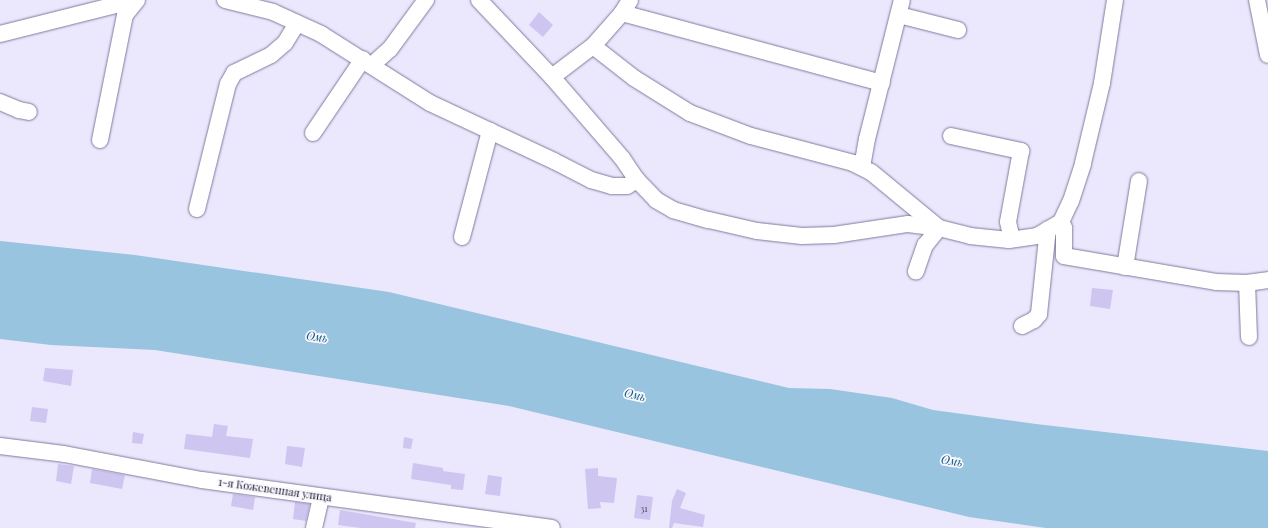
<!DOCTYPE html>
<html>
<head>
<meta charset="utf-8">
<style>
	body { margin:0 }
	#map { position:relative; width:1268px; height:528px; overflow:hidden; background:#ebe7fd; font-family:"Playfair Display",serif }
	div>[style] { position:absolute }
	.water>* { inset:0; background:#98c4df }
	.building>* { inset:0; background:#cec5f0 }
	.roads { filter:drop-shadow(0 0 1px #817a9a) drop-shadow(0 0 1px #817a9a) }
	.minor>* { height:16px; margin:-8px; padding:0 8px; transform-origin:8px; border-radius:8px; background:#fff }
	span { translate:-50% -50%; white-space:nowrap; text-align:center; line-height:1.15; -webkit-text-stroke:3.5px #f8f6fe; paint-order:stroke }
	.number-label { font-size:9px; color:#484458 }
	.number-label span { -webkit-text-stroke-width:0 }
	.street-label { font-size:11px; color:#1b1925 }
	.water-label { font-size:12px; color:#115f82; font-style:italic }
</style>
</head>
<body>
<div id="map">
	<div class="water">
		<div style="clip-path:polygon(0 241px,135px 255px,389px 292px,789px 388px,830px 389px,892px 398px,933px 410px,1036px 424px,1268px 451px,1268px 528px,1046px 528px,969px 517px,509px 406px,155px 350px,51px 345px,0 339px)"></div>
	</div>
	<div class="building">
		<div style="clip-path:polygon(539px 12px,553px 25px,543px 37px,529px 25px)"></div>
		<div style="clip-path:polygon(1092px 288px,1113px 290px,1110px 309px,1090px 306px)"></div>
		<div style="clip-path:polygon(45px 368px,73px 370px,71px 386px,43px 381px)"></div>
		<div style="clip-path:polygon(32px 407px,48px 409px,46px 423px,30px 421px)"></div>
		<div style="clip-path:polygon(214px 424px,228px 426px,226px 436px,253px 439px,250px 458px,184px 449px,186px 434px,212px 437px)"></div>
		<div style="clip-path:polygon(133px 432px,144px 434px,142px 444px,132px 443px)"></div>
		<div style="clip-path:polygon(404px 437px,413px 439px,411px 449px,403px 448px)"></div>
		<div style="clip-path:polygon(287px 446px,305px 448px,302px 467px,285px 464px)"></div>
		<div style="clip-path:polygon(413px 463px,443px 468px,443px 471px,465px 474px,463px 490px,451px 489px,451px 485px,411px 479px)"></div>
		<div style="clip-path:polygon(58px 464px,74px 466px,71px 484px,56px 481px)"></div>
		<div style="clip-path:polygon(598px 468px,598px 476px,617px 478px,614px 503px,600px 502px,601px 508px,588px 509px,585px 469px)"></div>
		<div style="clip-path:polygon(92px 469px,125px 475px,122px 489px,90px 483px)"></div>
		<div style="clip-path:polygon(488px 475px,502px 477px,500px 496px,485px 494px)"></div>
		<div style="clip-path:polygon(677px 489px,686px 493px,680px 508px,705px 515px,703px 527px,674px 523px,672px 528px,669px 528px,672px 501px)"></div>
		<div style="clip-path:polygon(233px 494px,255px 497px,253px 510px,231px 506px)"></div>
		<div style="clip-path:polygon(637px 495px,653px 497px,650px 520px,634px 518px)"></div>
		<div style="clip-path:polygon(295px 502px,310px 504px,306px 521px,293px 519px)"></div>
		<div style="clip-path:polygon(340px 510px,416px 523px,415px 528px,361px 528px,338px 525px)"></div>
	</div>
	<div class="roads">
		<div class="minor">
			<div style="left:225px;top:0;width:49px;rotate:14deg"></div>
			<div style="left:273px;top:12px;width:53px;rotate:24.6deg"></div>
			<div style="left:321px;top:34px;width:129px;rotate:32.3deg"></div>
			<div style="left:430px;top:103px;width:137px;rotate:25.1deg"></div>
			<div style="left:554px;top:161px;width:42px;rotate:27.2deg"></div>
			<div style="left:591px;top:180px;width:22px;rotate:16deg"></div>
			<div style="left:612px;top:186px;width:15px"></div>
			<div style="left:627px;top:186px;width:12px;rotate:-31deg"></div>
			<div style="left:479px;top:0;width:106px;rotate:46.5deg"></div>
			<div style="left:552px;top:77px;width:107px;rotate:49.2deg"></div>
			<div style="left:622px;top:158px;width:27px;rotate:56deg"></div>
			<div style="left:637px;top:180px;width:28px;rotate:46deg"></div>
			<div style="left:656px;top:200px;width:20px;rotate:30deg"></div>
			<div style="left:673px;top:210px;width:37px;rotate:16deg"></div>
			<div style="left:709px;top:220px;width:49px;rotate:12.9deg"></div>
			<div style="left:757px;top:231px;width:45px;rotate:6.3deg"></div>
			<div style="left:802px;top:236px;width:32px;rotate:-2deg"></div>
			<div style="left:834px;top:235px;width:75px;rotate:-8.5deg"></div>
			<div style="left:908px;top:224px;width:31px;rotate:7deg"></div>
			<div style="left:939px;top:228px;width:32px;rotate:14deg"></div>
			<div style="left:970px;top:236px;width:39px;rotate:6deg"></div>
			<div style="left:1009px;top:240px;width:28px;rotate:-8deg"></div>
			<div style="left:1037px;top:236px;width:28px;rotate:-30deg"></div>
			<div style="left:1061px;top:222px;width:23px;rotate:-65deg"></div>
			<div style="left:1071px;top:201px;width:40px;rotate:-72deg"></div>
			<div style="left:1083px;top:163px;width:82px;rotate:-76.6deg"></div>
			<div style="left:1102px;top:83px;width:84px;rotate:-81.1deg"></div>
			<div style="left:1257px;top:0;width:56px;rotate:78.7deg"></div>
			<div style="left:622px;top:13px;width:269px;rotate:15.1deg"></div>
			<div style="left:899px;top:15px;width:61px;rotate:14.3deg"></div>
			<div style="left:0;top:34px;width:139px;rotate:-14.1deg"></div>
			<div style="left:593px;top:46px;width:52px;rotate:38deg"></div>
			<div style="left:634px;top:78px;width:66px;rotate:32deg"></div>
			<div style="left:690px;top:113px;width:65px;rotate:20.7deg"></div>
			<div style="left:751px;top:136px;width:106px;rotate:14.8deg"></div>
			<div style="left:853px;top:163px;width:20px;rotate:27deg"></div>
			<div style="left:871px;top:172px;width:88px;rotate:39.5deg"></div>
			<div style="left:939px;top:228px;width:22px;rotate:129deg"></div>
			<div style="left:925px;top:245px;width:28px;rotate:109deg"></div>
			<div style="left:372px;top:65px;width:24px;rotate:-42deg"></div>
			<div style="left:390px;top:49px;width:61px;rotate:-53.7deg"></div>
			<div style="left:552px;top:77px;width:51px;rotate:-37.1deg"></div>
			<div style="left:593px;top:46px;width:44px;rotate:-48.7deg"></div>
			<div style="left:622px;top:13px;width:15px;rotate:-58deg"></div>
			<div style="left:0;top:102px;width:21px;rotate:23deg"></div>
			<div style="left:19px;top:110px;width:10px;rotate:11deg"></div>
			<div style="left:313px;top:133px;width:89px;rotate:-56deg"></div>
			<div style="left:951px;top:136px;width:72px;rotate:12.1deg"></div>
			<div style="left:1021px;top:151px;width:72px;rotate:100.4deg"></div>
			<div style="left:1008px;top:222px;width:17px;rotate:77deg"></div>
			<div style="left:100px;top:140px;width:127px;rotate:-78.7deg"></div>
			<div style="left:125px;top:15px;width:19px;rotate:-51deg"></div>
			<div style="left:862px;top:167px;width:28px;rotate:-80deg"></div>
			<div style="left:867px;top:139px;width:143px;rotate:-75.9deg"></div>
			<div style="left:197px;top:209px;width:129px;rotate:-76.1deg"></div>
			<div style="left:228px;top:84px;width:13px;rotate:-61deg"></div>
			<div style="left:234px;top:73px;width:41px;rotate:-25.9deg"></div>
			<div style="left:271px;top:55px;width:18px;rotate:-41deg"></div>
			<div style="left:285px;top:43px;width:23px;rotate:-59deg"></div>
			<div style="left:1061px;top:222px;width:7px;rotate:63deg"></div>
			<div style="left:1064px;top:228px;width:28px;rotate:90deg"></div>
			<div style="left:1064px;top:256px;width:154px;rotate:9.7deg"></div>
			<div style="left:1216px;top:282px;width:31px;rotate:2deg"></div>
			<div style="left:1247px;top:283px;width:21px;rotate:-8deg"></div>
			<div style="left:462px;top:237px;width:110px;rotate:-75.2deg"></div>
			<div style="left:1125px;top:267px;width:87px;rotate:-80.8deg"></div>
			<div style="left:1247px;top:283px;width:54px;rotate:87.9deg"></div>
			<div style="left:1022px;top:326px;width:13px;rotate:-27deg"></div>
			<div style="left:1034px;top:320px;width:8px;rotate:-50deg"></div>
			<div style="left:1039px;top:314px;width:85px;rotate:-84deg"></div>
			<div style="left:0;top:446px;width:64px;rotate:7.1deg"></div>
			<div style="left:64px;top:454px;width:140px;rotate:10.7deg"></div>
			<div style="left:202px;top:480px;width:353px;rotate:7.8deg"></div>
			<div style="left:314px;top:528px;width:32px;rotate:-77deg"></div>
		</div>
	</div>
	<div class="number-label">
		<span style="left:644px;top:508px">31</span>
	</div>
	<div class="street-label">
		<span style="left:275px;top:490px;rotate:8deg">1-я Кожевенная улица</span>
	</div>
	<div class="water-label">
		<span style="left:317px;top:337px;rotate:8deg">Омь</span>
		<span style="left:635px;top:395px;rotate:13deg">Омь</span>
		<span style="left:952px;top:461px;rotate:9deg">Омь</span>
	</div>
</div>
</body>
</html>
